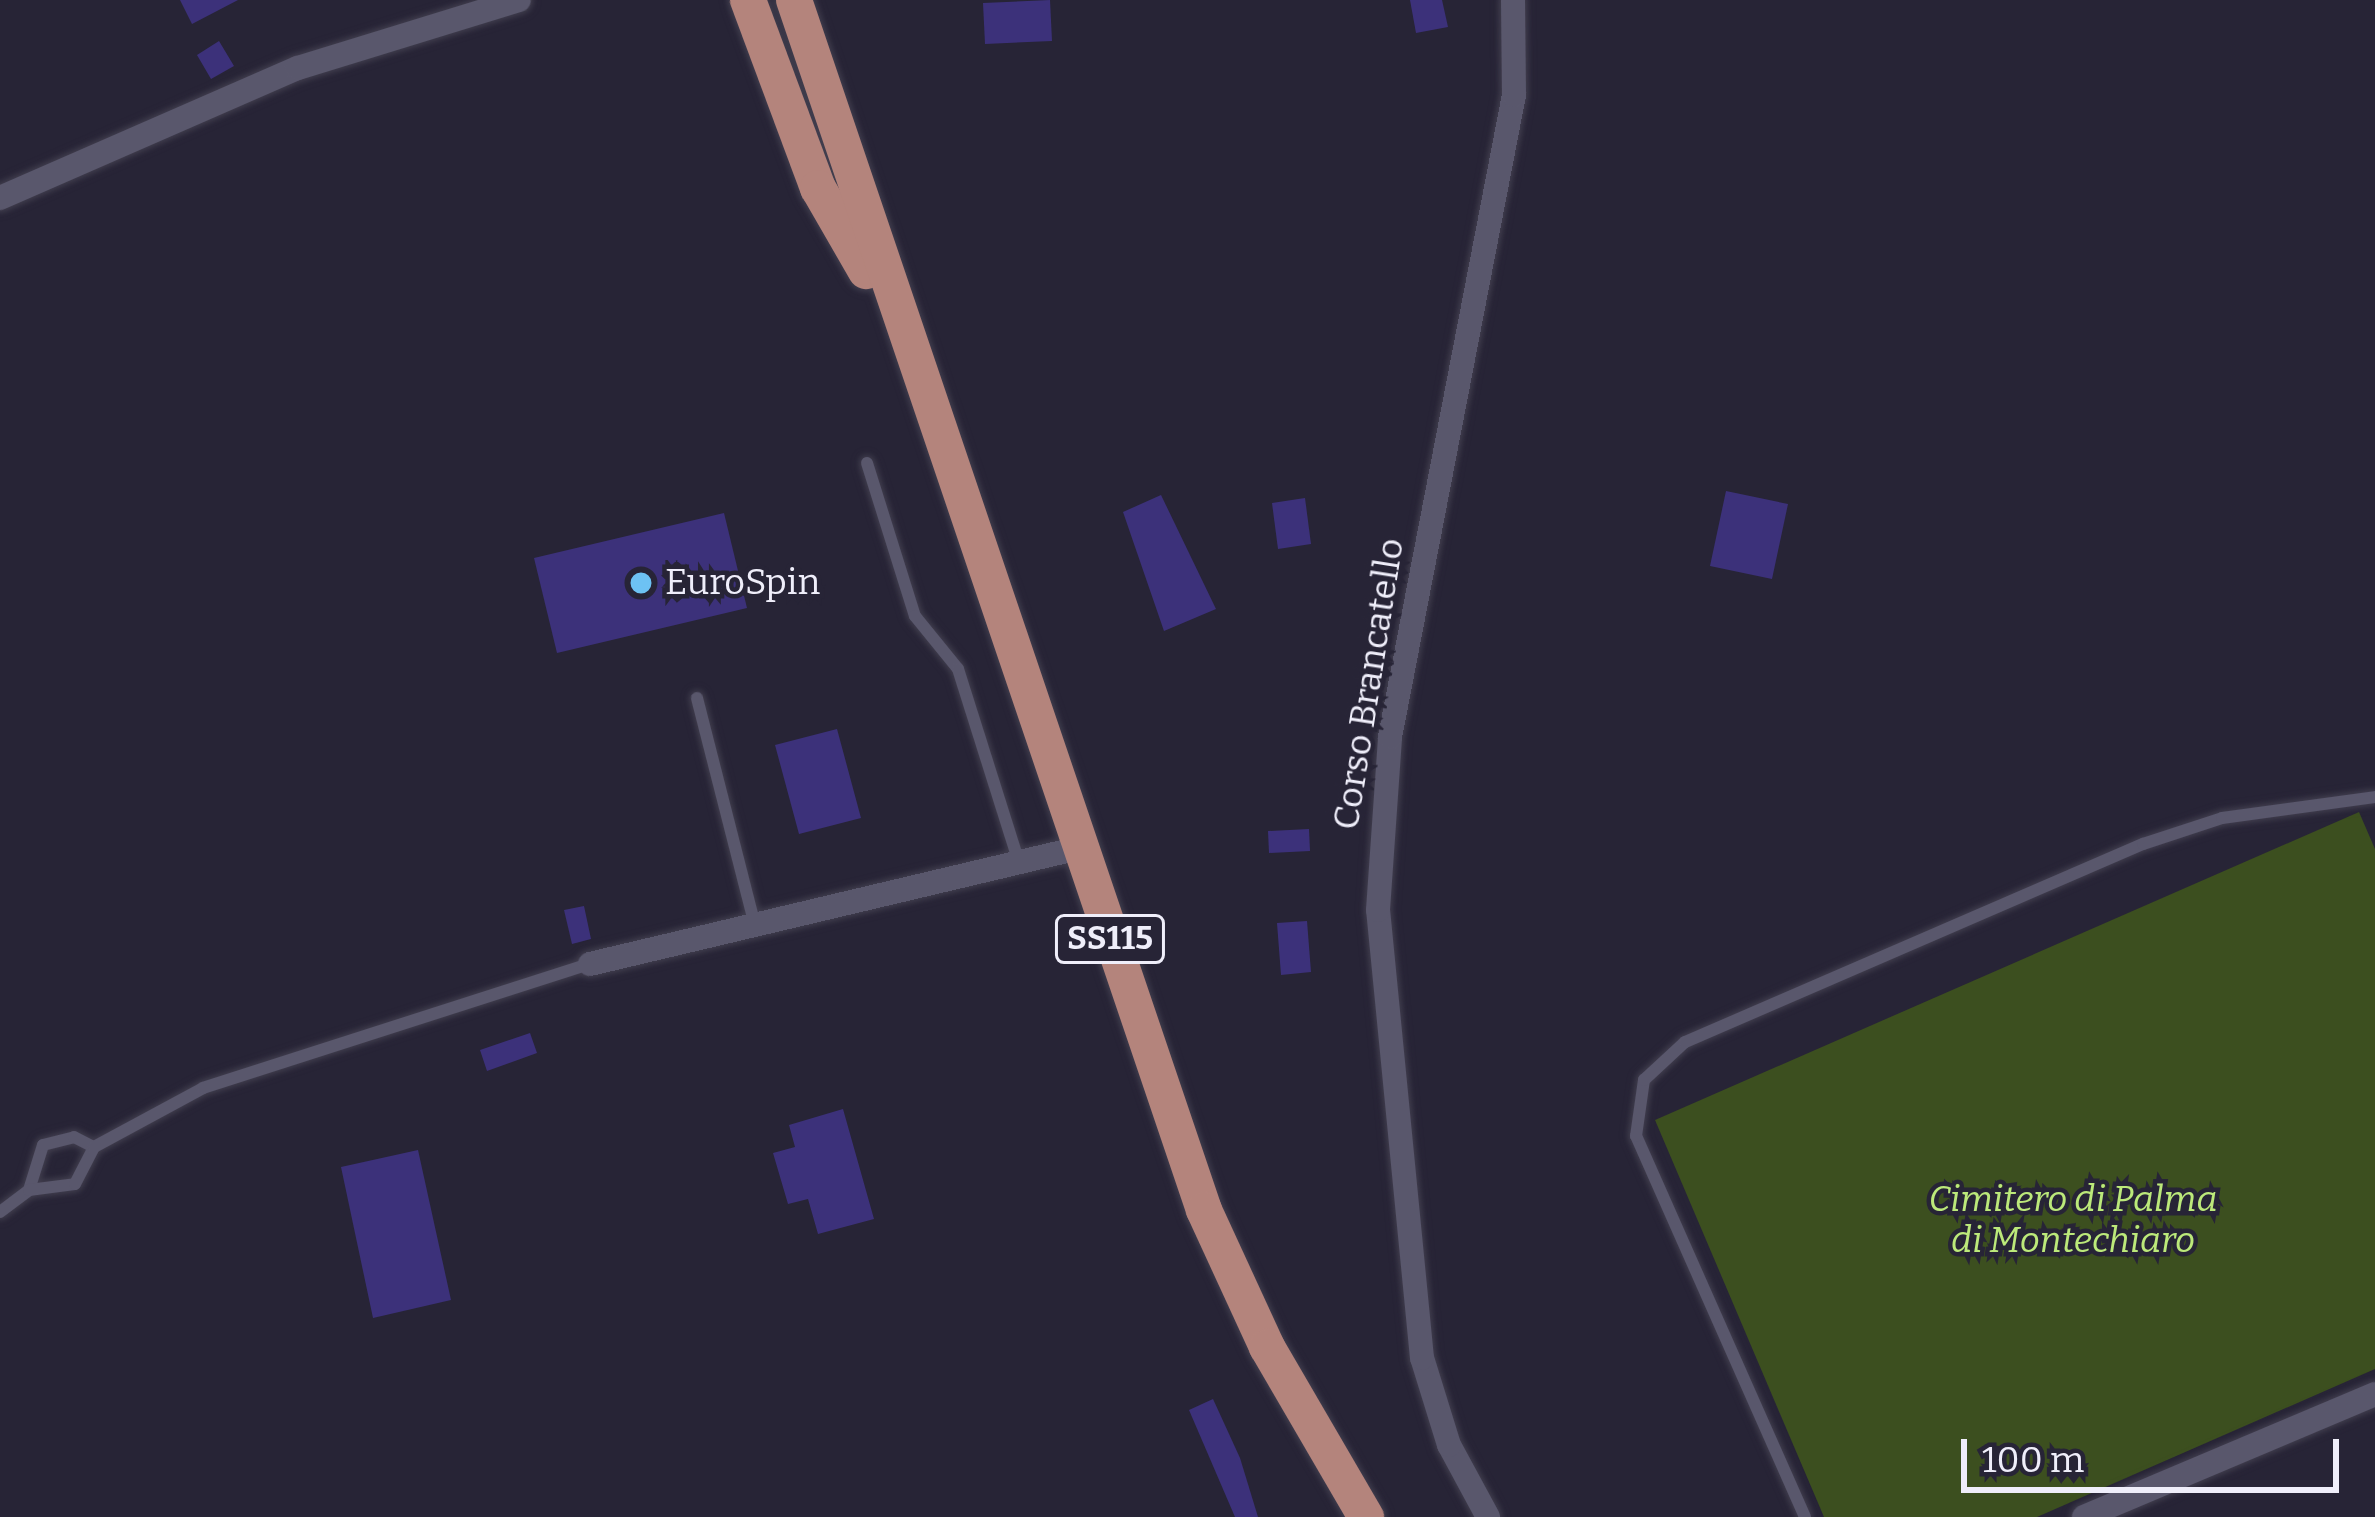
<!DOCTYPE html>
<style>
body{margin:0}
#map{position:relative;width:2375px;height:1517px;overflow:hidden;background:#272436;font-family:Bitter,serif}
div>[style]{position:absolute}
.green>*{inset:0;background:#3c4f1f}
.building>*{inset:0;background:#3c317a}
.roads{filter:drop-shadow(0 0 3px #413e4e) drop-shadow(0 0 3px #413e4e)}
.lane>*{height:12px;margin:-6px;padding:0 6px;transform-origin:6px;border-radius:6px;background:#59576c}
.street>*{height:24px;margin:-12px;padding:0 12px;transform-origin:12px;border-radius:12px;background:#59576c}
.primary>*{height:36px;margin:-18px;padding:0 18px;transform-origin:18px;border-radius:18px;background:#b4847c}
.dots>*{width:33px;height:33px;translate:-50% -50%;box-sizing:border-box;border:6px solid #272436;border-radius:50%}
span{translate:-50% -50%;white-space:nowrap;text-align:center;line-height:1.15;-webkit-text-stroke:9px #272436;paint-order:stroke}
.shield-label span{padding:3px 9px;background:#272436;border:3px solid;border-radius:9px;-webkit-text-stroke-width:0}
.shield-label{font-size:33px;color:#efeefa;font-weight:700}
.poi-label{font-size:36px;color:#efeefa}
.left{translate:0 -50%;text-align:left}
.street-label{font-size:36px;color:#efeefa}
.park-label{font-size:36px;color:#bce97a;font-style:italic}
.scale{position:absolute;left:1961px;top:1439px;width:378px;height:54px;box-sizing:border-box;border:6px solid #efeefa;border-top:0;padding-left:15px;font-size:36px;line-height:42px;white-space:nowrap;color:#efeefa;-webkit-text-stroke:9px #272436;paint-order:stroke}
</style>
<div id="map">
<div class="green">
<i style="clip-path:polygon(2359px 812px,2375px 849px,2375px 1369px,2037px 1517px,1824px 1517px,1655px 1120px)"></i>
</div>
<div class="building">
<i style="clip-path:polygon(180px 0,238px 0,192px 24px)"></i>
<i style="clip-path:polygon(1050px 0,1052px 41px,985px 44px,983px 3px)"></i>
<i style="clip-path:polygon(1410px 0,1442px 0,1448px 27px,1416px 33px)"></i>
<i style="clip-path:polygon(219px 41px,234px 66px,211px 79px,197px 55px)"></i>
<i style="clip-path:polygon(1726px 491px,1788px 504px,1772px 579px,1710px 566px)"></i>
<i style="clip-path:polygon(1161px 495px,1216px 609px,1164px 631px,1123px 512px)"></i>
<i style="clip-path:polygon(1305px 498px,1311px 544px,1278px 549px,1272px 503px)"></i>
<i style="clip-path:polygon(724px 513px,747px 608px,557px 653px,534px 558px)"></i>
<i style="clip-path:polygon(837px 729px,861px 818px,799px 834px,775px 745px)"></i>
<i style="clip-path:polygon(1309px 829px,1310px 851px,1269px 853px,1268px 831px)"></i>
<i style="clip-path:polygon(584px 906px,591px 939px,572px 944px,564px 910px)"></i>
<i style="clip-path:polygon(1307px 921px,1311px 972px,1281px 975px,1277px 923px)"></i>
<i style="clip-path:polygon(530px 1033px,537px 1053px,487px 1071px,480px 1050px)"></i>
<i style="clip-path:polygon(843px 1109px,874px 1219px,818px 1234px,808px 1199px,788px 1204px,773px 1153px,795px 1147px,789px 1125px)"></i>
<i style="clip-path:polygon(418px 1150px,451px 1300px,373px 1318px,341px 1167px)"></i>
<i style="clip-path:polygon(1213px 1399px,1240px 1458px,1258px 1517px,1235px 1517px,1189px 1410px)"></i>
</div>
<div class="roads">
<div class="lane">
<i style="left:867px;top:463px;width:160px;rotate:72.6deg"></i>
<i style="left:915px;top:616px;width:68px;rotate:50.9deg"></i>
<i style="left:958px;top:669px;width:202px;rotate:72.5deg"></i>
<i style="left:697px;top:698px;width:234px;rotate:75.7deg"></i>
<i style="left:29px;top:1190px;width:47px;rotate:-72.7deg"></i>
<i style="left:43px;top:1145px;width:32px;rotate:-14deg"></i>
<i style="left:74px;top:1137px;width:22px;rotate:27deg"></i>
<i style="left:0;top:1212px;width:36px;rotate:-37deg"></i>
<i style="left:29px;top:1190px;width:46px;rotate:-7.4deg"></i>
<i style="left:75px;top:1184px;width:42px;rotate:-62.8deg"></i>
<i style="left:94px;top:1147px;width:124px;rotate:-28.4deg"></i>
<i style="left:203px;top:1088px;width:406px;rotate:-17.8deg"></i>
<i style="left:1805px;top:1517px;width:417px;rotate:-113.9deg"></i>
<i style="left:1636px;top:1136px;width:57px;rotate:-81.9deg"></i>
<i style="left:1644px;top:1080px;width:56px;rotate:-42.8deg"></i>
<i style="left:1685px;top:1042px;width:499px;rotate:-23.4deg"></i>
<i style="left:2143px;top:844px;width:83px;rotate:-18.2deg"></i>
<i style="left:2222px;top:818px;width:154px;rotate:-7.8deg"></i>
</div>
<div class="street">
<i style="left:0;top:198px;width:325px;rotate:-23.6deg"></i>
<i style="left:298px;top:68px;width:231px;rotate:-17.1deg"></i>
<i style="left:590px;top:964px;width:503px;rotate:-13.34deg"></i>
<i style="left:1488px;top:1517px;width:82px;rotate:-118.4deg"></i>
<i style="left:1449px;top:1445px;width:91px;rotate:-107.2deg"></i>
<i style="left:1422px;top:1358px;width:450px;rotate:-95.6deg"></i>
<i style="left:1378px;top:910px;width:173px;rotate:-86deg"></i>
<i style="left:1390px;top:737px;width:654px;rotate:-79.07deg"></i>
<i style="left:1514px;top:95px;width:95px;rotate:-90.6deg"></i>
<i style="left:2084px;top:1517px;width:316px;rotate:-22.9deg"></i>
</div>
<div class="primary">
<i style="left:748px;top:0;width:201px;rotate:69.6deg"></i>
<i style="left:818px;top:188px;width:96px;rotate:60deg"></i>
<i style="left:794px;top:0;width:1278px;rotate:71.28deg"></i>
<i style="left:1204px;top:1210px;width:151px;rotate:65.3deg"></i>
<i style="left:1267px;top:1347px;width:197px;rotate:59.8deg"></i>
</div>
</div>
<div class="dots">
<i style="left:641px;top:583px;background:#6dc2f3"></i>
</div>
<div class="shield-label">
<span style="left:1110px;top:939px">SS115</span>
</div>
<div class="poi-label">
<span class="left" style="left:665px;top:583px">EuroSpin</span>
</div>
<div class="street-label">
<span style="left:1369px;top:684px;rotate:-81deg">Corso Brancatello</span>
</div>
<div class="park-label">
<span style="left:2073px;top:1220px">Cimitero di Palma<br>di Montechiaro</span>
</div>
<div class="scale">100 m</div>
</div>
